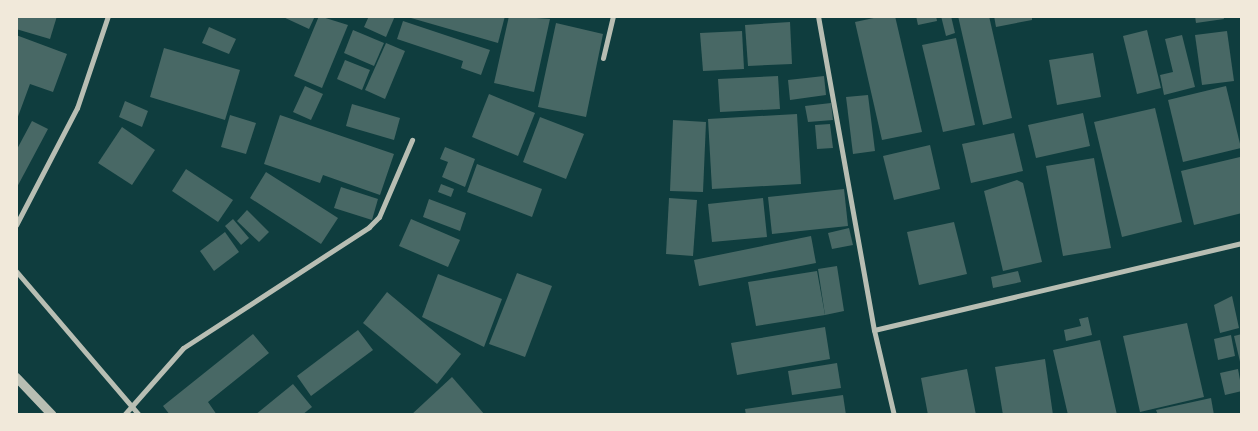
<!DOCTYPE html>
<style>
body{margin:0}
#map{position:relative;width:1258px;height:431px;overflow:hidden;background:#0f3d3e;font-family:"Nunito Sans",sans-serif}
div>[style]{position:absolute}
.building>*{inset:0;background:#486865}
.minor>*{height:5px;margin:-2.5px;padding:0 2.5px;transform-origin:2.5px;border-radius:2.5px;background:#b8beb3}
.tertiary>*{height:9px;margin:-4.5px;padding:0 4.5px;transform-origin:4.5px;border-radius:4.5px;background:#b8beb3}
span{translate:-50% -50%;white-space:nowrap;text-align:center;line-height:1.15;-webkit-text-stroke:4px #f1e9da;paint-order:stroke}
.frame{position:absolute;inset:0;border:18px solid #f1e9da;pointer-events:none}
</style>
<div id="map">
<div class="building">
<i style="clip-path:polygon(16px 16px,57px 16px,50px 39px,16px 29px)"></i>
<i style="clip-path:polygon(281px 16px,315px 16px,309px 29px)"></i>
<i style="clip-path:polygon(319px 16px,348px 25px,322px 88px,294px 76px)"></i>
<i style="clip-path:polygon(369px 16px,395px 16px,386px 37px,364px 27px)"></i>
<i style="clip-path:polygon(404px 16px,505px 16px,498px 43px)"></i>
<i style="clip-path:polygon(509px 16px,550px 19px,534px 92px,494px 83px)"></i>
<i style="clip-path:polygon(883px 16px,895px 16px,922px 132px,882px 140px,855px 22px)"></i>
<i style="clip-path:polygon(916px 16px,936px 16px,937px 21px,918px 25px)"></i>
<i style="clip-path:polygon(941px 16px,951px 16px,955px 33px,946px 36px)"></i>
<i style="clip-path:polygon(958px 16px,989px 16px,1012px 118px,983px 125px)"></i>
<i style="clip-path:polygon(994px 16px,1032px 16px,1032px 20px,996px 27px)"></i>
<i style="clip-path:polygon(1195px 16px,1223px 16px,1224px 19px,1196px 23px)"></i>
<i style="clip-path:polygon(403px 21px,490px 50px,481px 75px,461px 68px,463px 61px,397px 39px)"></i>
<i style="clip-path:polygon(790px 22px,792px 64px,748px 66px,745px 25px)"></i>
<i style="clip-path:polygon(556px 23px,603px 34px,586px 117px,538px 107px)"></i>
<i style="clip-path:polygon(209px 27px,236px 39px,229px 54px,202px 43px)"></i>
<i style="clip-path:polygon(353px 30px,384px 43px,374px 66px,344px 53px)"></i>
<i style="clip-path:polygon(1147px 30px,1161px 88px,1137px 94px,1123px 36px)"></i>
<i style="clip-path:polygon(742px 31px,744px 69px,703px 71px,700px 33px)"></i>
<i style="clip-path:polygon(1227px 31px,1234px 81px,1202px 85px,1195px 35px)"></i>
<i style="clip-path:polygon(16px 35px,67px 54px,53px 92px,30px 84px,16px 122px)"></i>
<i style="clip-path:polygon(1182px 35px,1195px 87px,1164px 95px,1160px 75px,1173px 72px,1165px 39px)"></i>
<i style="clip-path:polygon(956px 38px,975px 125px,943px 132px,922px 45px)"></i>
<i style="clip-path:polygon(386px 43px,405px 51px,385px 99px,365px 90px)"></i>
<i style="clip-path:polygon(164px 48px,240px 70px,225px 120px,150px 97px)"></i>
<i style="clip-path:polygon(1093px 53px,1101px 97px,1057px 105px,1049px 60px)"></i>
<i style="clip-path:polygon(345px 60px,370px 70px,362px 90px,337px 79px)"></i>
<i style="clip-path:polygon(778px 76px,780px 109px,720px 112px,718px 79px)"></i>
<i style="clip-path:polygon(824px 76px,826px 95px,790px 100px,788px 80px)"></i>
<i style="clip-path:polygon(305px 86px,323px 94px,311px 120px,293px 112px)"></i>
<i style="clip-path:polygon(1226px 86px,1241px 148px,1183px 162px,1168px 100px)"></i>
<i style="clip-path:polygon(489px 94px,535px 113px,518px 156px,472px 137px)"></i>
<i style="clip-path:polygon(868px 95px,875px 151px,853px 154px,846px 97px)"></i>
<i style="clip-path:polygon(125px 101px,148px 111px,142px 127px,119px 117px)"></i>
<i style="clip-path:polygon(831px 103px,833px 120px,808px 122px,805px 106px)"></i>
<i style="clip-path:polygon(352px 104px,400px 118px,394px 140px,346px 126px)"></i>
<i style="clip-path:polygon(1155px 108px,1182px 222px,1122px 237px,1094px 122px)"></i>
<i style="clip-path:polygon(1083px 113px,1090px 146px,1036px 158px,1028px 125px)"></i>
<i style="clip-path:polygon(797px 114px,801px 184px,712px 189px,708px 119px)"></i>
<i style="clip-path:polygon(230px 115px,256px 123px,246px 154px,221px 147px)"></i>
<i style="clip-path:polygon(280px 115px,394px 154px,380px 195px,323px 175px,320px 183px,264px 164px)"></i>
<i style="clip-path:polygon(540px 117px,584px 134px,566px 179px,523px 162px)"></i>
<i style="clip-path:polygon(673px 120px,706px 122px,703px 192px,670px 191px)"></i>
<i style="clip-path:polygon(32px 121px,48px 129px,16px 189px,16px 151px)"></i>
<i style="clip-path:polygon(830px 124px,833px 148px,817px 149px,815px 125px)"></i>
<i style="clip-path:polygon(122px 127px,155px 150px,132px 185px,98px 163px)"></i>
<i style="clip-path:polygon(1014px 133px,1023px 171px,971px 183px,962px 144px)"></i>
<i style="clip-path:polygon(930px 145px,940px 189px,894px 200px,883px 156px)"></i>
<i style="clip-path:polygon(445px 147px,475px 159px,465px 187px,442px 177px,448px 162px,440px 159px)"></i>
<i style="clip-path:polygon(1240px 157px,1242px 213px,1194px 225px,1181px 171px)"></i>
<i style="clip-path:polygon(1094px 158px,1111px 248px,1063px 256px,1046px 166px)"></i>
<i style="clip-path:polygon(477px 164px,542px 189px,532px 217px,467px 192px)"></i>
<i style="clip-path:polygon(186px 169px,233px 200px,218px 222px,172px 191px)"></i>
<i style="clip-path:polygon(266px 172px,338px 218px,321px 244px,250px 198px)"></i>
<i style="clip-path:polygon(1017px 180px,1023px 183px,1042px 262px,1003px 271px,984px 191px)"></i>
<i style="clip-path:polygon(441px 184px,454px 189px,451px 197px,438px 192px)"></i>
<i style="clip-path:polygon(341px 187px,378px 199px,372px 220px,334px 208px)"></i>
<i style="clip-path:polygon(844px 189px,848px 226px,772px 234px,768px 197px)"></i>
<i style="clip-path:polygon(669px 198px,697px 200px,693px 256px,666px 254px)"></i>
<i style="clip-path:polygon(763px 198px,767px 237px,712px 242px,708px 204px)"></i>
<i style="clip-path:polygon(429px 199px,466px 213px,460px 231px,423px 217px)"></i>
<i style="clip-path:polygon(247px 210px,269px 232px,259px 242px,237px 221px)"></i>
<i style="clip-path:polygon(233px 219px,249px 238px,241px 245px,225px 226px)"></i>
<i style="clip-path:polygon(411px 219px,460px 240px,448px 267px,399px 246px)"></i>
<i style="clip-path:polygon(954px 222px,967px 274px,919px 285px,907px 232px)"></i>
<i style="clip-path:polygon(849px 228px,853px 245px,832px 249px,828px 233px)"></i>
<i style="clip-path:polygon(225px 232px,239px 252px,214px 271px,200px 251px)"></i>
<i style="clip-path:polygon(811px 236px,816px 263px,699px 286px,694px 260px)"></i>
<i style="clip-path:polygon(837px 266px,844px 311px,825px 315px,818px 269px)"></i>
<i style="clip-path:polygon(817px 271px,825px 315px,756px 326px,748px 282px)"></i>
<i style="clip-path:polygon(1018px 271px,1021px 282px,993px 288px,991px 277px)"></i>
<i style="clip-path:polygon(517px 273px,552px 286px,525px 357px,489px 344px)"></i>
<i style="clip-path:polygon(438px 274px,502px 299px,484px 347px,422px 317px)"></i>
<i style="clip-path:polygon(387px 292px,461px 354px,437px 384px,363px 323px)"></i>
<i style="clip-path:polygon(1232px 296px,1239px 328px,1220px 333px,1214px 305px)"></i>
<i style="clip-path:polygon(1088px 317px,1092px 335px,1066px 341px,1064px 330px,1081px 326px,1079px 319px)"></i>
<i style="clip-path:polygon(1187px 323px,1204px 397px,1140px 412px,1123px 336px)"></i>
<i style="clip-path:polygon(825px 327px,830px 359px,737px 375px,731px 343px)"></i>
<i style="clip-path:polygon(358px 330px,373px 350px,311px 396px,297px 376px)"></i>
<i style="clip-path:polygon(253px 334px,269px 353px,208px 402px,217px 415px,170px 415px,163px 406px)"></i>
<i style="clip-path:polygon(1242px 334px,1242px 366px,1241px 366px,1234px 336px)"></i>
<i style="clip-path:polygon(1231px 335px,1235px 356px,1218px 360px,1214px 339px)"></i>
<i style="clip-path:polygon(1100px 340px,1117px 415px,1068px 415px,1053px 350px)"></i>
<i style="clip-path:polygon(1045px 359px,1053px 415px,1003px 415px,995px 367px)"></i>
<i style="clip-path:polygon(837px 363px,841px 388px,792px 395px,788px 371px)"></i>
<i style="clip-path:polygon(967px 369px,976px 415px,928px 415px,921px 378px)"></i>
<i style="clip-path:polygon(1238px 369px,1242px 391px,1225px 395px,1220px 373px)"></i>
<i style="clip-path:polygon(452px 377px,485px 415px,411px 415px)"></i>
<i style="clip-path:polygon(293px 384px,312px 407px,302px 415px,255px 415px)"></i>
<i style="clip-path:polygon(843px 395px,846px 415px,746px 415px,745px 409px)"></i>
<i style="clip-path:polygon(1211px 398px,1214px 415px,1158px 415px,1156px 410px)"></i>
</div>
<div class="minor">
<i style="left:818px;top:16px;width:319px;rotate:79.9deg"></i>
<i style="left:874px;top:330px;width:87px;rotate:76.8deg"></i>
<i style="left:603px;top:58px;width:43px;rotate:-76.6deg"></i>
<i style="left:16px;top:225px;width:132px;rotate:-62.5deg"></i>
<i style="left:77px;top:108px;width:97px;rotate:-71.4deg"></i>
<i style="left:16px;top:271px;width:189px;rotate:49.5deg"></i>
<i style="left:874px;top:330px;width:378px;rotate:-13.3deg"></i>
<i style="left:124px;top:415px;width:89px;rotate:-48.6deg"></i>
<i style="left:183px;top:348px;width:222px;rotate:-33deg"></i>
<i style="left:369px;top:227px;width:14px;rotate:-45deg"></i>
<i style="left:379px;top:217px;width:84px;rotate:-66.8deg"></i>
</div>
<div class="tertiary">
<i style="left:16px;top:377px;width:52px;rotate:46.5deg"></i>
</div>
<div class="frame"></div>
</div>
